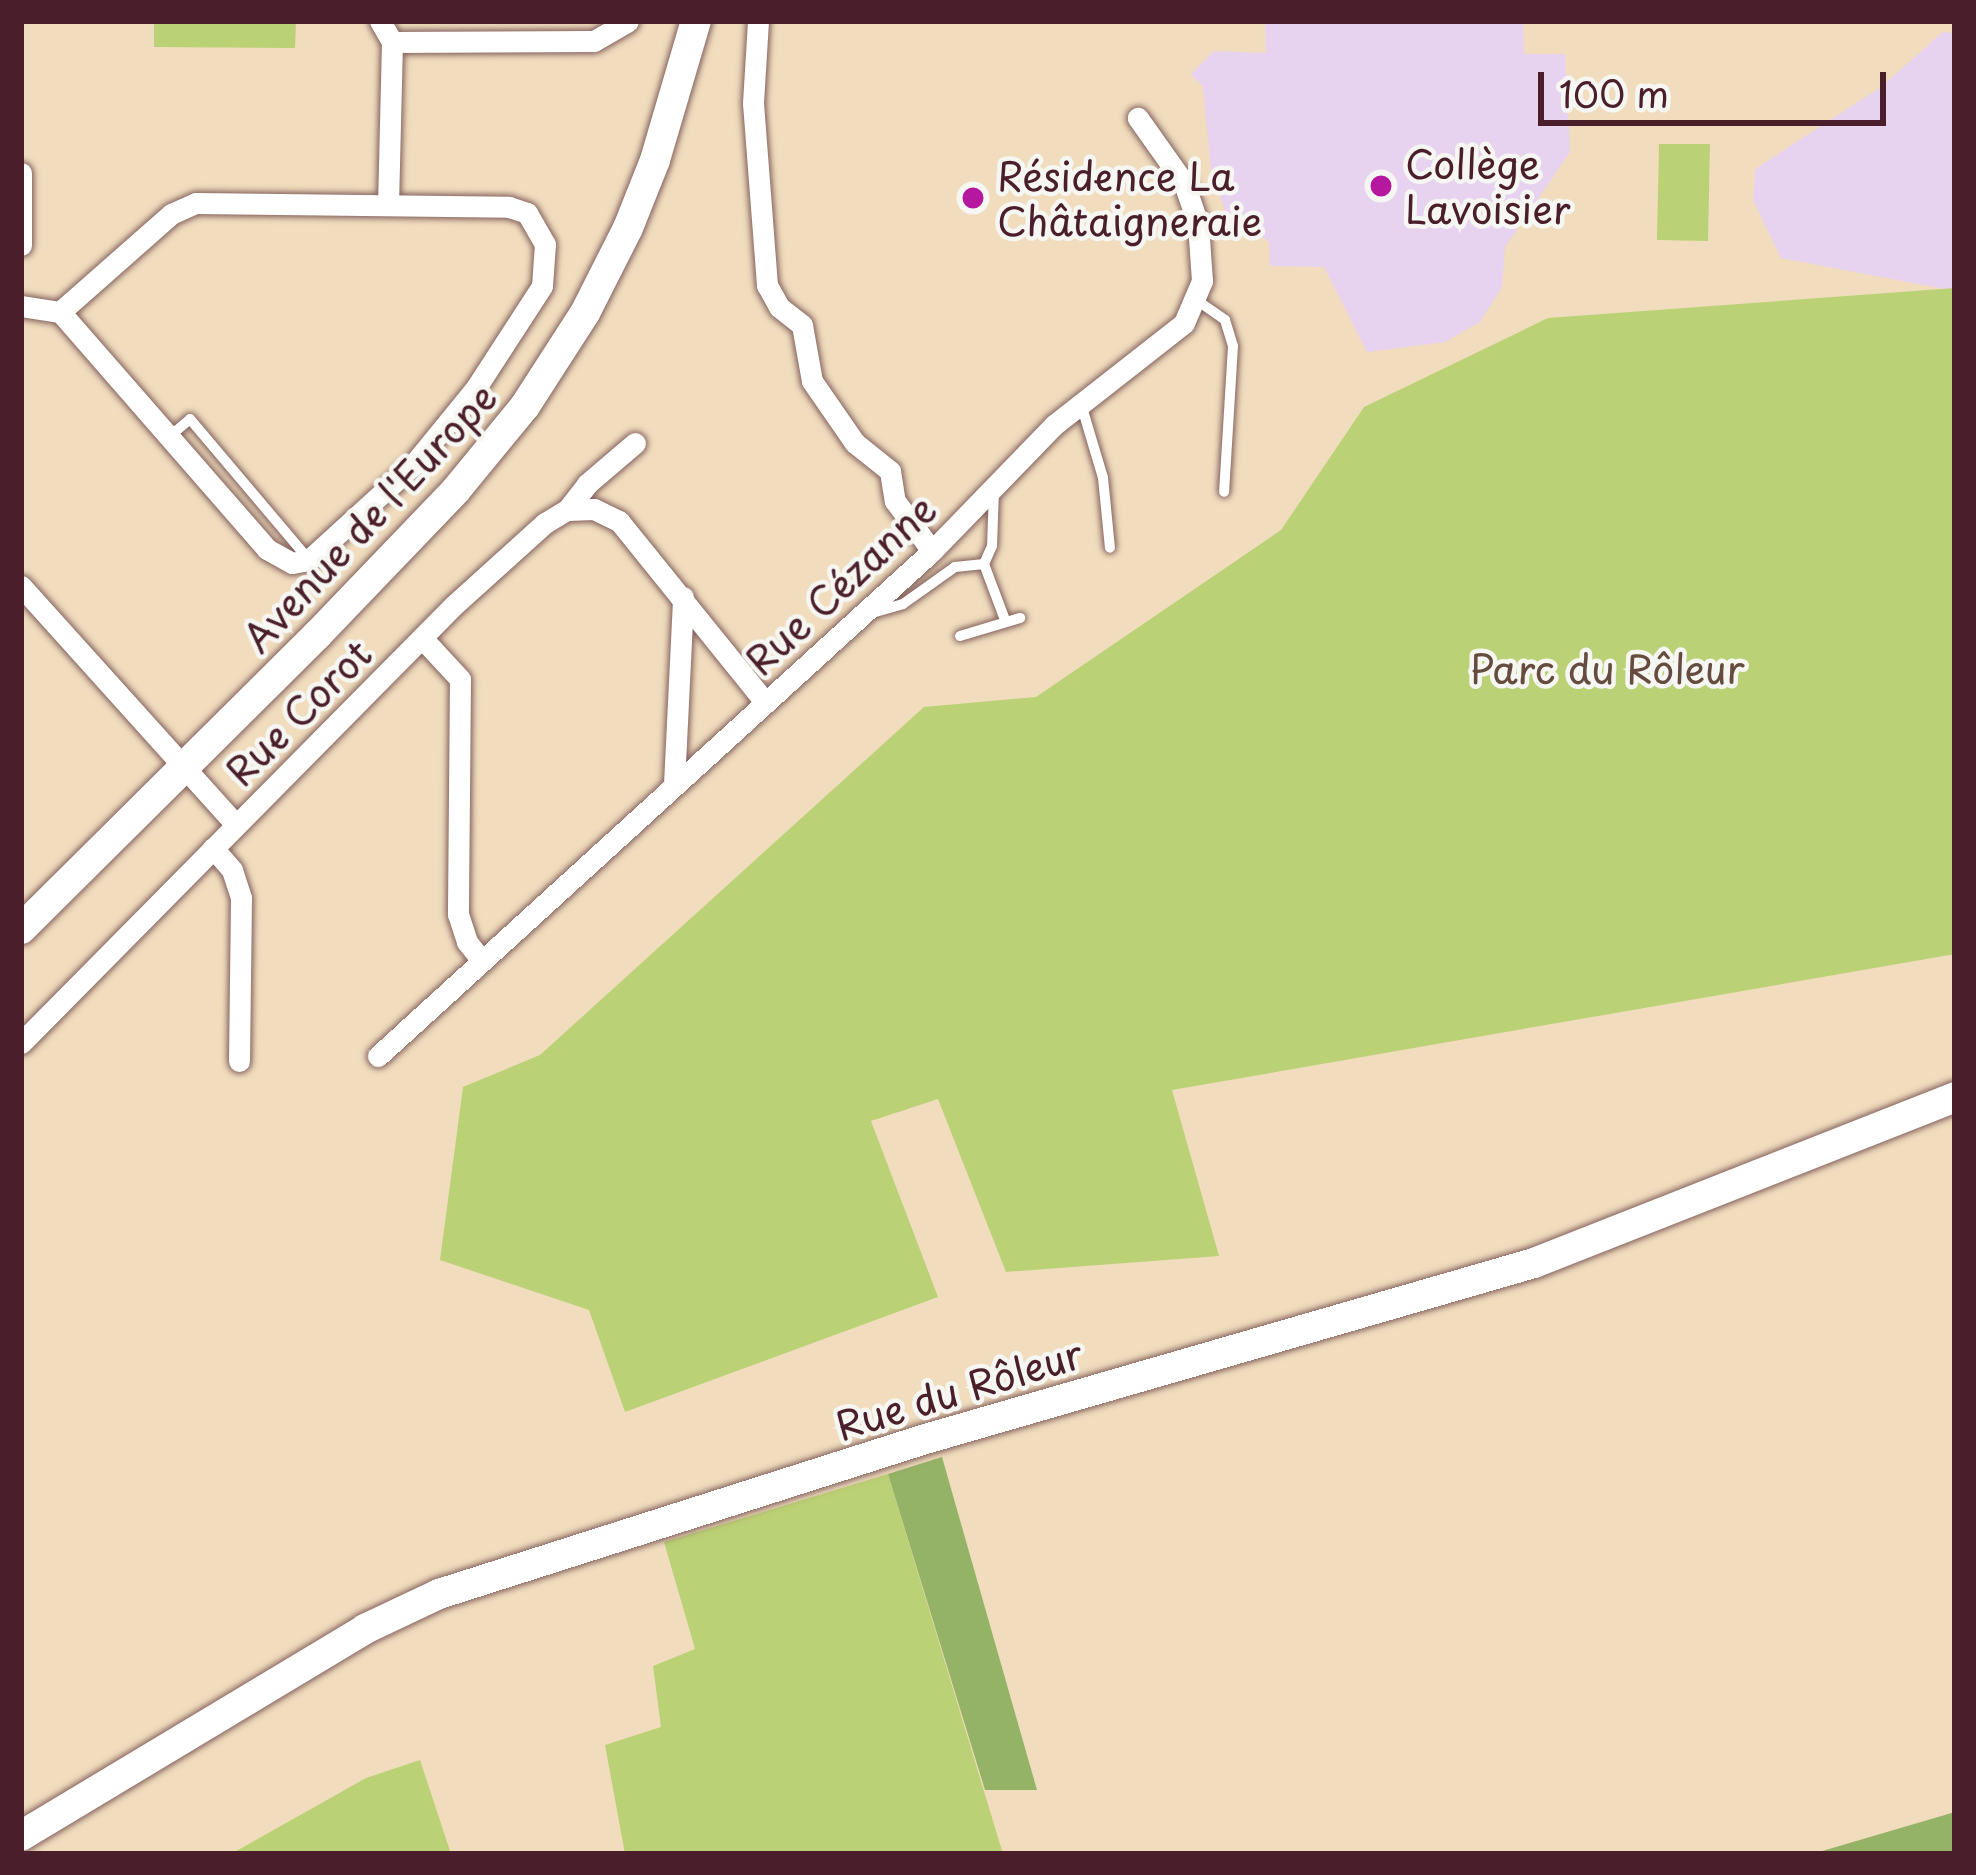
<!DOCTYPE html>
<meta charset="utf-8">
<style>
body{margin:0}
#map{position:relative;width:1976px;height:1875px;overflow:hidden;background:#f1ddbe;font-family:"Playpen Sans",sans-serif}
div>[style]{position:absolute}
.built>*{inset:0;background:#e7d2ef}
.green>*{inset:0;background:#bbd175}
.forest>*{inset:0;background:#94b366}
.roads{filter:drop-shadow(0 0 3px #84625e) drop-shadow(0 0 3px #84625e)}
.lane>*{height:10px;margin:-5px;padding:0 5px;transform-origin:5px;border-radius:5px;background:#fff}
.street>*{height:21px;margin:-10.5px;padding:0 10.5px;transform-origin:10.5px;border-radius:10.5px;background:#fff}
.secondary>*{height:30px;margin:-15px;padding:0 15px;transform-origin:15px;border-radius:15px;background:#fff}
.dots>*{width:33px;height:33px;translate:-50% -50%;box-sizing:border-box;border:6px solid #f6f6f2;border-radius:50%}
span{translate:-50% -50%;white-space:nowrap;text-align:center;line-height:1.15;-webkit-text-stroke:9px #f6f6f2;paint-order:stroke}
.poi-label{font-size:39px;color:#4a1f2b}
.left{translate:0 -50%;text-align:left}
.street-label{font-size:39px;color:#4a1f2b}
.park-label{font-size:39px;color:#664c3e}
.frame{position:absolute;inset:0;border:24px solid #4a1f2b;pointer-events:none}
.scale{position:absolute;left:1538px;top:72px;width:348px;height:54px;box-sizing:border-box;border:6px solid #4a1f2b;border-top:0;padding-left:15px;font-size:36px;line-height:42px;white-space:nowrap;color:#4a1f2b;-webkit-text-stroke:9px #f6f6f2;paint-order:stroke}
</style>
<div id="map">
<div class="built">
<i style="clip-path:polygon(1265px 21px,1523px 21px,1524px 54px,1565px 54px,1570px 152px,1505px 247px,1502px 287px,1480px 322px,1445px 342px,1367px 352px,1324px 267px,1270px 266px,1269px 242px,1225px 210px,1211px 170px,1203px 87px,1191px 74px,1214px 51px,1266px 53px)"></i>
<i style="clip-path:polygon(1943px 32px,1955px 33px,1955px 291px,1781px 258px,1753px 200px,1755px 169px,1881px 87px)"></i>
</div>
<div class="green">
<i style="clip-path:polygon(154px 21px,296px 21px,295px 48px,154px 47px)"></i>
<i style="clip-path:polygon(1659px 144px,1710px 144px,1708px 241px,1657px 240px)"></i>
<i style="clip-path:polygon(1955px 288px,1955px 954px,1172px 1090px,1219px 1256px,1006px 1272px,938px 1099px,871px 1121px,938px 1297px,625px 1412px,589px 1310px,440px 1260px,463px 1087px,540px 1055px,924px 707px,1036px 697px,1281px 530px,1364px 407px,1548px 318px)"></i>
<i style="clip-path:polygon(888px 1474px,1003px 1854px,625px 1854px,605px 1745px,661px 1727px,653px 1666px,695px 1649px,664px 1542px)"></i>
<i style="clip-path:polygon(420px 1760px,451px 1854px,231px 1854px,366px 1778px)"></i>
</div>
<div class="forest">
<i style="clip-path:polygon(942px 1457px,1037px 1790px,985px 1790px,888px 1474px)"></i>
<i style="clip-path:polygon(1955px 1812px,1955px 1854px,1812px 1854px)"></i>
</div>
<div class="roads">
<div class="lane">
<i style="left:1198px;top:301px;width:33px;rotate:35deg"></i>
<i style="left:1225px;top:320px;width:27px;rotate:73deg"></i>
<i style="left:1233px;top:346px;width:146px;rotate:93.5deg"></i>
<i style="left:1081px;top:404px;width:77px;rotate:73.4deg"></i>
<i style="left:1103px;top:478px;width:70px;rotate:84.3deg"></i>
<i style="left:170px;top:436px;width:26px;rotate:-40deg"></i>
<i style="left:190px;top:419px;width:185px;rotate:49.8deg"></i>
<i style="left:994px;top:490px;width:56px;rotate:92deg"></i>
<i style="left:992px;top:546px;width:20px;rotate:114deg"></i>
<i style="left:984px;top:564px;width:60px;rotate:69.4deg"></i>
<i style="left:872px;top:613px;width:32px;rotate:-16deg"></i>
<i style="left:903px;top:604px;width:64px;rotate:-35.4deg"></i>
<i style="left:955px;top:567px;width:29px;rotate:-6deg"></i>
<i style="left:960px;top:636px;width:63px;rotate:-16.7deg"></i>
</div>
<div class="street">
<i style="left:380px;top:21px;width:24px;rotate:60deg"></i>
<i style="left:392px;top:42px;width:162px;rotate:91.4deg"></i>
<i style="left:758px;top:21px;width:82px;rotate:93.5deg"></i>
<i style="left:753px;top:103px;width:183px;rotate:85.6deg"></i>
<i style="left:767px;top:285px;width:25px;rotate:61deg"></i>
<i style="left:779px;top:307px;width:29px;rotate:38deg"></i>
<i style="left:802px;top:325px;width:57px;rotate:79.9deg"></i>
<i style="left:812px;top:381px;width:75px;rotate:55.3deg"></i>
<i style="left:855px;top:443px;width:45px;rotate:38.7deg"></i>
<i style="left:890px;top:471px;width:30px;rotate:81deg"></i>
<i style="left:895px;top:501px;width:62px;rotate:53.5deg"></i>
<i style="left:392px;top:42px;width:202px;rotate:-0.3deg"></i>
<i style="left:594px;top:41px;width:39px;rotate:-30deg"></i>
<i style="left:21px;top:173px;width:72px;rotate:90deg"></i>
<i style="left:196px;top:203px;width:313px;rotate:0.7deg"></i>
<i style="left:509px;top:207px;width:19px;rotate:18deg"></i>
<i style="left:527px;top:213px;width:36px;rotate:60deg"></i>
<i style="left:545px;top:244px;width:42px;rotate:94.1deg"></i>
<i style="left:542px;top:286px;width:123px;rotate:123deg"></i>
<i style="left:475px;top:389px;width:98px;rotate:129.2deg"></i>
<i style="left:413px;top:465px;width:141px;rotate:137.6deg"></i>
<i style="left:309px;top:560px;width:17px;rotate:170deg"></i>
<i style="left:292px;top:563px;width:29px;rotate:-151deg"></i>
<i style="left:267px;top:549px;width:315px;rotate:-131.1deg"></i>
<i style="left:60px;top:312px;width:148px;rotate:-41.4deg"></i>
<i style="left:171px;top:214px;width:27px;rotate:-24deg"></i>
<i style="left:21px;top:306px;width:39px;rotate:9deg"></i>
<i style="left:567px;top:510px;width:27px;rotate:-2deg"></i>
<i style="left:594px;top:509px;width:28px;rotate:26deg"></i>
<i style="left:619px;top:521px;width:233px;rotate:51.1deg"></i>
<i style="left:21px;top:586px;width:321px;rotate:48deg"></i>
<i style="left:422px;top:638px;width:56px;rotate:47.2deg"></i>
<i style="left:460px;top:679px;width:235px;rotate:90.5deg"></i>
<i style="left:458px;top:914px;width:29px;rotate:72deg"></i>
<i style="left:467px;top:942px;width:22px;rotate:51deg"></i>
<i style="left:674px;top:784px;width:187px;rotate:-87.2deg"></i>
<i style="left:213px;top:848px;width:29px;rotate:49deg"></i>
<i style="left:232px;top:870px;width:29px;rotate:72deg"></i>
<i style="left:241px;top:898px;width:163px;rotate:90.7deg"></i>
<i style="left:21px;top:1043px;width:614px;rotate:-45.33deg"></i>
<i style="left:453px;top:606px;width:124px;rotate:-42.1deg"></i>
<i style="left:545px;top:523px;width:26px;rotate:-31deg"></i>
<i style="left:567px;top:510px;width:33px;rotate:-52deg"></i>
<i style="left:587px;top:484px;width:63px;rotate:-40.5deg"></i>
<i style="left:378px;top:1056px;width:750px;rotate:-42.35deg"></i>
<i style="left:932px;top:551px;width:175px;rotate:-45.9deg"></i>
<i style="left:1054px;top:425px;width:165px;rotate:-38.1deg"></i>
<i style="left:1184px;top:323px;width:46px;rotate:-66.8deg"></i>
<i style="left:1202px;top:281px;width:57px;rotate:-94deg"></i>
<i style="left:1198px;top:224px;width:43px;rotate:-108.9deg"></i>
<i style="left:1184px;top:183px;width:80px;rotate:-125.3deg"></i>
</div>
<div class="secondary">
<i style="left:21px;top:929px;width:419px;rotate:-44.8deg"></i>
<i style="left:318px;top:634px;width:199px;rotate:-46.2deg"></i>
<i style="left:456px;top:490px;width:109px;rotate:-50.6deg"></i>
<i style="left:525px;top:406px;width:111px;rotate:-57.2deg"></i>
<i style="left:585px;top:313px;width:95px;rotate:-63.2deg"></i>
<i style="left:628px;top:228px;width:73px;rotate:-68.3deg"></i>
<i style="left:655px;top:160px;width:145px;rotate:-73.6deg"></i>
<i style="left:21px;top:1836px;width:401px;rotate:-31deg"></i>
<i style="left:365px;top:1629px;width:82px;rotate:-25.3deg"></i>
<i style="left:439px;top:1594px;width:507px;rotate:-17.68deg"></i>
<i style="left:922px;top:1440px;width:637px;rotate:-16.13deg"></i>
<i style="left:1534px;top:1263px;width:453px;rotate:-21.5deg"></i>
</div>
</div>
<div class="dots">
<i style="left:1381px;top:186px;background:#b5179e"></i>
<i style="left:973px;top:198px;background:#b5179e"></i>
</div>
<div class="poi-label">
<span class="left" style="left:1405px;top:186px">Collège<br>Lavoisier</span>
<span class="left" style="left:997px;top:198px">Résidence La<br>Châtaigneraie</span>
</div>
<div class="street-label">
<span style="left:369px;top:517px;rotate:-47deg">Avenue de l'Europe</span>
<span style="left:840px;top:584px;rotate:-43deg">Rue Cézanne</span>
<span style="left:298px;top:712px;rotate:-45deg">Rue Corot</span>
<span style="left:959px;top:1389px;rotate:-17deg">Rue du Rôleur</span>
</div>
<div class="park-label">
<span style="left:1607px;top:668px">Parc du Rôleur</span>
</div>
<div class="frame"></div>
<div class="scale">100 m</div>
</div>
